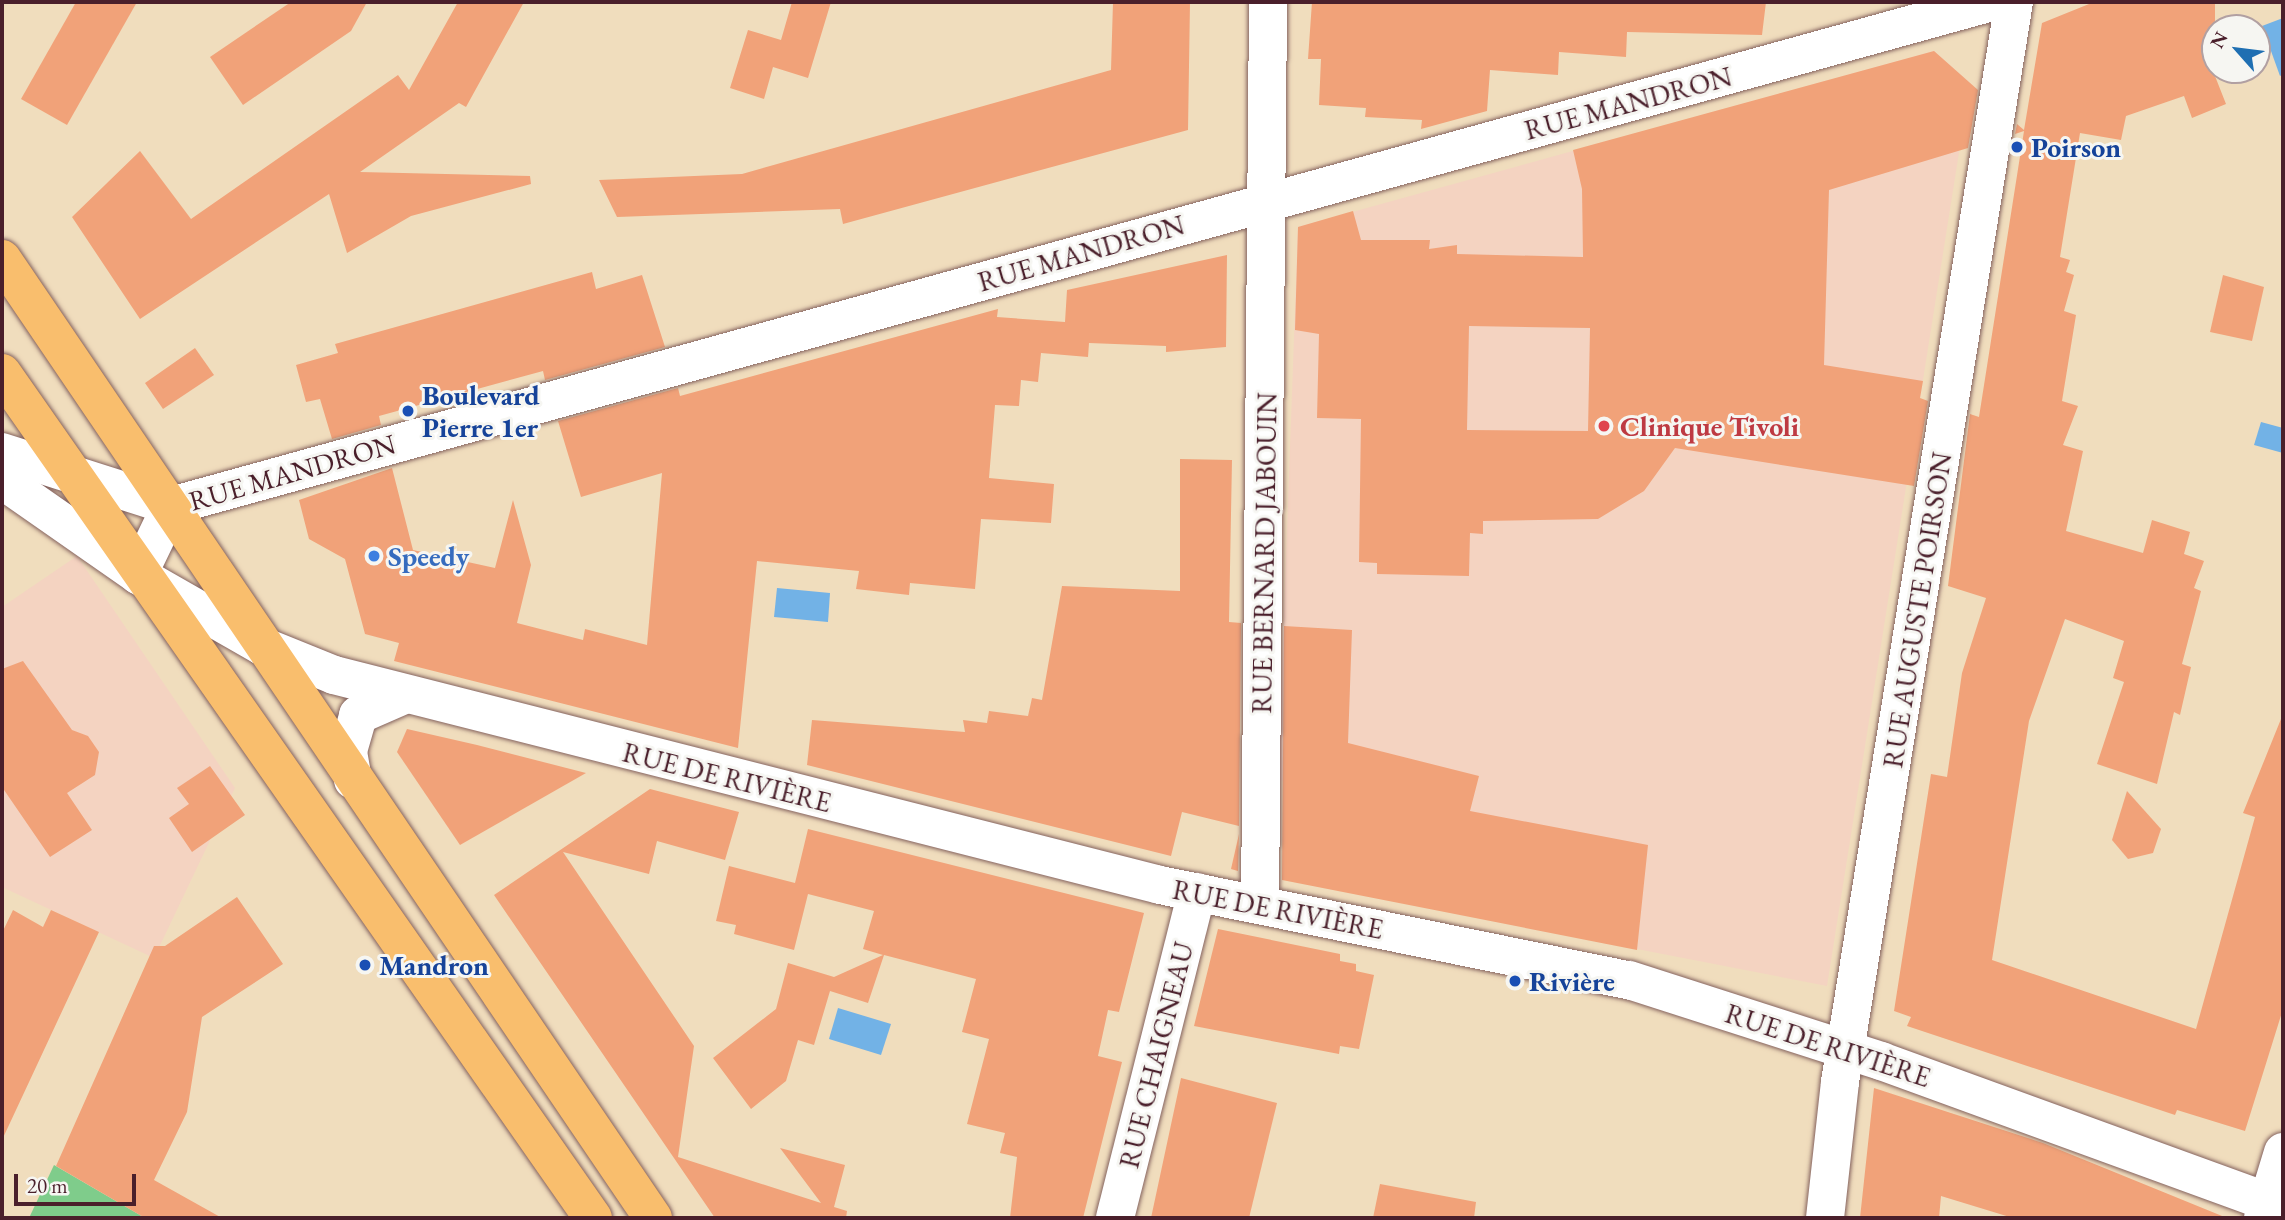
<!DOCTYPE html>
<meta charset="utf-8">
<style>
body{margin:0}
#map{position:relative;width:2285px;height:1220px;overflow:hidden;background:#f0ddbd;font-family:"EB Garamond",serif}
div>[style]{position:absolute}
.built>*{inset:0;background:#f4d3c1}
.green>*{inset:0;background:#7fcc8b}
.water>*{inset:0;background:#72b2e6}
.building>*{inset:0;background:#f1a279}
.roads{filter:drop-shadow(0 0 2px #84625e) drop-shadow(0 0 2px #84625e)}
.minor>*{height:38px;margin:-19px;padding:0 19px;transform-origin:19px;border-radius:19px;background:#fff}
.major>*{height:38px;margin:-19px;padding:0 19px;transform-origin:19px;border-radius:19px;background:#f9be6d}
.dots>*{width:19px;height:19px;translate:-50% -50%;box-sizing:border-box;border:4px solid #f6f6f2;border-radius:50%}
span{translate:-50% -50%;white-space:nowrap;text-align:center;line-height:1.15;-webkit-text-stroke:6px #f6f6f2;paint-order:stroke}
.street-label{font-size:28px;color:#4a1f2b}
.transit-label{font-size:28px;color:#164399;font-weight:700}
.left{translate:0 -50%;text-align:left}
.health-label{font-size:28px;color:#be3a42;font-weight:700}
.shop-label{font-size:28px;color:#366cbe;font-weight:700}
.frame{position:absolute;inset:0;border:4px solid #4a1f2b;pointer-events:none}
.north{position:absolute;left:2201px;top:14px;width:70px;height:70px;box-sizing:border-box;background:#f6f6f2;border:2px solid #b1a0a2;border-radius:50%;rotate:298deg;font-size:19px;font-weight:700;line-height:28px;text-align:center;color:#4a1f2b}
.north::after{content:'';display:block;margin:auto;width:24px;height:32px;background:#1f6fb2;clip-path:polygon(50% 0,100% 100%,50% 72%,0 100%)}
.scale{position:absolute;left:14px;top:1174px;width:122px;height:32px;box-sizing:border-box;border:4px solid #4a1f2b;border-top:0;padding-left:9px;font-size:21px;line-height:24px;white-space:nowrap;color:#4a1f2b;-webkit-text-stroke:5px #f6f6f2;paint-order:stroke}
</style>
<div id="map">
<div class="built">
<i style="clip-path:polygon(1934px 51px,1970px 83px,1827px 986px,1637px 949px,1647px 845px,1278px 780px,1298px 227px)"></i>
<i style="clip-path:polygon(77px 556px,235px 788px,154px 958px,2px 887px,2px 607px)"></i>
</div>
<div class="green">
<i style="clip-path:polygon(54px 1165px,145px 1218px,29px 1218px)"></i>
</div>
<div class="water">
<i style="clip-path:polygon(2283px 18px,2283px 74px,2280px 76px,2262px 26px)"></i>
<i style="clip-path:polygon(2261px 422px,2283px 428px,2283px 453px,2254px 445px)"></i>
<i style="clip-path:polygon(777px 588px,830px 593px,828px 622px,774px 617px)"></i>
<i style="clip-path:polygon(838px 1008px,891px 1024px,881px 1055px,829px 1039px)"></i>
</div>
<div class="building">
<i style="clip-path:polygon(76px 2px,137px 2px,67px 125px,21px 99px)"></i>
<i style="clip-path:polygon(291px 2px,367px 2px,351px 31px,243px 105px,210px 57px)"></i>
<i style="clip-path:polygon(458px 2px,524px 2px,466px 107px,459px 103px,360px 172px,530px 176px,531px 184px,411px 216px,347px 253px,329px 194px,140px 319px,72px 217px,140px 151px,191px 219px,398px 75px,409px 90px)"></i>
<i style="clip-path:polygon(792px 2px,831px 2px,808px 78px,773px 67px,764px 99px,730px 88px,748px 30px,781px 40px)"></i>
<i style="clip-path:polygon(1113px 2px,1190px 2px,1188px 130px,843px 224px,840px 209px,617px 217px,599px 180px,742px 174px,1111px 70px)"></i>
<i style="clip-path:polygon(1312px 2px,1766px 2px,1762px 35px,1627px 32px,1626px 57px,1559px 52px,1558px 75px,1490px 70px,1487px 111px,1421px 129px,1422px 120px,1365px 117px,1366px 108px,1319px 105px,1321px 59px,1308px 59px)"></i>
<i style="clip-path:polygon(2094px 2px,2215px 2px,2215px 38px,2202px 43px,2226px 104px,2192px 118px,2184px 96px,2126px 116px,2121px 140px,2080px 133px,2060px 257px,2070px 260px,2066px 272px,2074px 275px,2064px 311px,2076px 315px,2062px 401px,2078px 406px,2063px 445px,2083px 451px,2066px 531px,2143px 553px,2152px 520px,2190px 532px,2184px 554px,2204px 561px,2194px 588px,2201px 591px,2182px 664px,2191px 667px,2180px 715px,2174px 712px,2157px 784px,2097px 764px,2124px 682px,2113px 678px,2124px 641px,2065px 619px,2029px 721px,1992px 960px,2196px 1029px,2255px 817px,2243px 813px,2283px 714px,2283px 1009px,2245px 1131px,2177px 1110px,2175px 1115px,1907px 1026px,1911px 1017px,1894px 1011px,1931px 774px,1947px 777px,1962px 673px,1986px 598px,1948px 586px,1970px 414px,1979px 417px,2024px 131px,2015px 134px,2017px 124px,2024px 130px,2042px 23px)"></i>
<i style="clip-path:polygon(evenodd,1934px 51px,1978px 90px,1968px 148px,1829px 190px,1824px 365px,1923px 381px,1920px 398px,1928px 401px,1914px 486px,1675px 448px,1644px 491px,1598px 519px,1483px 521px,1483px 534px,1470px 533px,1469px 576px,1377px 574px,1377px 563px,1359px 562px,1361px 419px,1317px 418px,1319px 334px,1295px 330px,1298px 227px,1353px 211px,1361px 240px,1430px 240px,1429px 249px,1457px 245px,1457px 254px,1583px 257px,1582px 189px,1573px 150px,1934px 51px,1469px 326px,1590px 328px,1588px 431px,1467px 430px,1469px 326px)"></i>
<i style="clip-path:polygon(1227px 255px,1226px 347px,1166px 352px,1166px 346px,1089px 343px,1088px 357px,1041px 353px,1038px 382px,1021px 380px,1019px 406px,995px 405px,989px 478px,1054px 484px,1051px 523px,981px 519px,975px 589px,910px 583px,909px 595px,856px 589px,859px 571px,757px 561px,738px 748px,394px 661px,399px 643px,365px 634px,345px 559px,309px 539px,299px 500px,392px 468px,413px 550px,495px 568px,513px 500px,531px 565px,517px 623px,583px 640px,585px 629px,647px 645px,662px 473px,581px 497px,558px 421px,678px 388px,680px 396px,998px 309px,997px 317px,1065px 322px,1067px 290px)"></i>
<i style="clip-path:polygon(592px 272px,596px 289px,642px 275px,665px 347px,545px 380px,543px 371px,379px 416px,381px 425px,332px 439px,320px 399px,306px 402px,296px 365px,338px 353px,335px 344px)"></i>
<i style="clip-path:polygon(2223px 275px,2264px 287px,2252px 341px,2210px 332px)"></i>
<i style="clip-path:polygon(195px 348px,214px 375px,163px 409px,145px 383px)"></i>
<i style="clip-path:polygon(1180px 459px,1232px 460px,1229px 622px,1241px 623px,1239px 826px,1182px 812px,1171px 856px,807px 765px,812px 720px,965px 732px,963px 720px,987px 723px,989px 711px,1028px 716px,1032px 698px,1042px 700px,1062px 586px,1180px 591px)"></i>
<i style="clip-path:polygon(1284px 626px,1352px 630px,1348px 743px,1479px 776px,1470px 811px,1648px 845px,1637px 950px,1282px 880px)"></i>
<i style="clip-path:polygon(23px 661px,72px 730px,88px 736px,99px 752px,95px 775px,67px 793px,92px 830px,50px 857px,2px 787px,2px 669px)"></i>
<i style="clip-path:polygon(407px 729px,477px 745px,586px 773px,460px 845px,397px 752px)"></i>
<i style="clip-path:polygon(210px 766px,245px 815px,192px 852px,169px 818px,189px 804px,177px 788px)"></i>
<i style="clip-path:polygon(650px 789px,739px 812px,725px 860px,657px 841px,649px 874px,563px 852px,694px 1046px,678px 1157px,821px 1203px,780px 1148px,845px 1165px,834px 1207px,847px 1211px,846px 1218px,715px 1218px,494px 895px)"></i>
<i style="clip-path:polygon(2127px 791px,2161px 829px,2153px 853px,2128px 859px,2112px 840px)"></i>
<i style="clip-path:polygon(808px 829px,1144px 913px,1119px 1012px,1108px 1010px,1098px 1056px,1122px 1062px,1083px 1218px,1010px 1218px,1017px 1157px,1000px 1153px,1005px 1133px,967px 1124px,989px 1039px,962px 1032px,976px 979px,884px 955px,868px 1003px,830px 991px,814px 1045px,798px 1040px,786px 1081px,751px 1109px,713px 1058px,776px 1009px,788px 963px,834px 977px,883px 955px,863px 949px,874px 911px,808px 894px,794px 950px,734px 934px,736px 925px,716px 921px,729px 866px,795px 883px)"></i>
<i style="clip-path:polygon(1239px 834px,1238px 871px,1231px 869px)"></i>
<i style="clip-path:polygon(237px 897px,283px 964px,202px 1017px,187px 1112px,154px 1180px,222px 1218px,145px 1218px,56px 1166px,154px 946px,165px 946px)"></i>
<i style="clip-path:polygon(13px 910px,43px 927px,51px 910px,99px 932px,2px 1140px,2px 933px)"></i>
<i style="clip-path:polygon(1218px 929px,1340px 954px,1340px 961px,1356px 964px,1356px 971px,1374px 975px,1359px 1049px,1340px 1046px,1339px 1054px,1194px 1026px)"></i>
<i style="clip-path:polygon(1181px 1078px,1277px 1103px,1249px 1218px,1151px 1218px)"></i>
<i style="clip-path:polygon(1874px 1088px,2043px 1143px,2227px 1218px,2013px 1218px,1941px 1196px,1939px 1218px,1860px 1218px)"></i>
<i style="clip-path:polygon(1380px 1184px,1476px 1202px,1474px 1218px,1373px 1218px)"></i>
</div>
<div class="roads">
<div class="minor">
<i style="left:2px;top:452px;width:177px;rotate:17.7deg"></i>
<i style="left:2px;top:480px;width:166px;rotate:34.9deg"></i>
<i style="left:138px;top:575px;width:143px;rotate:29.8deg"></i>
<i style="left:262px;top:646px;width:78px;rotate:21.9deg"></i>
<i style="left:334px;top:675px;width:852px;rotate:14.26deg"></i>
<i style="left:1160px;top:885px;width:479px;rotate:11.5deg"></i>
<i style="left:1629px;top:980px;width:265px;rotate:17.8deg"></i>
<i style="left:1881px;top:1061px;width:428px;rotate:20deg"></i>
<i style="left:171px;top:506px;width:1889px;rotate:-15.47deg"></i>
<i style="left:138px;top:575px;width:76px;rotate:-64.4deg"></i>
<i style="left:353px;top:780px;width:29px;rotate:-100deg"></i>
<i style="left:348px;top:751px;width:37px;rotate:-74deg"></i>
<i style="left:358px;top:715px;width:48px;rotate:-23.4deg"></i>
<i style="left:1260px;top:905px;width:903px;rotate:-89.49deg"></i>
<i style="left:1115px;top:1218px;width:336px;rotate:-75.9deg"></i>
<i style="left:1825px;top:1218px;width:137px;rotate:-83.7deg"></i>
<i style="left:1840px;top:1082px;width:1094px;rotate:-80.85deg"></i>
<i style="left:2263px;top:1218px;width:69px;rotate:-73.1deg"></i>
</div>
<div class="major">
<i style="left:2px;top:259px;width:1159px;rotate:55.83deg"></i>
<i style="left:2px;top:373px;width:1031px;rotate:55.03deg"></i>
</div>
</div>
<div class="dots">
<i style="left:2017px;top:147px;background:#1a4fb4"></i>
<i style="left:408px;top:411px;background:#1a4fb4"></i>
<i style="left:1604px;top:426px;background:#e0444e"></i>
<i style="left:374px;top:556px;background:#3f7fe0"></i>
<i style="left:365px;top:965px;background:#1a4fb4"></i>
<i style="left:1515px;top:981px;background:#1a4fb4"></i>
</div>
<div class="street-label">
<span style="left:1628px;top:103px;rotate:-15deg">RUE MANDRON</span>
<span style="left:1081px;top:253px;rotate:-16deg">RUE MANDRON</span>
<span style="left:292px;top:472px;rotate:-16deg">RUE MANDRON</span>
<span style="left:1264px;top:553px;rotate:-89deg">RUE BERNARD JABOUIN</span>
<span style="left:1917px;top:610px;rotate:-81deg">RUE AUGUSTE POIRSON</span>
<span style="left:727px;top:777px;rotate:14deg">RUE DE RIVIÈRE</span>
<span style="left:1278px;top:909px;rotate:11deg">RUE DE RIVIÈRE</span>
<span style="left:1828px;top:1045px;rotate:18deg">RUE DE RIVIÈRE</span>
<span style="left:1156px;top:1055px;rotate:-76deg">RUE CHAIGNEAU</span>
</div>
<div class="transit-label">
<span class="left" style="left:2031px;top:147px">Poirson</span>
<span class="left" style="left:422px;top:411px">Boulevard<br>Pierre 1er</span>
<span class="left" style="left:379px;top:965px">Mandron</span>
<span class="left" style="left:1529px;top:981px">Rivière</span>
</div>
<div class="health-label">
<span class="left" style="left:1620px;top:426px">Clinique Tivoli</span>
</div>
<div class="shop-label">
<span class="left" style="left:388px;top:556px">Speedy</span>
</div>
<div class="frame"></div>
<div class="north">N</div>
<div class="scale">20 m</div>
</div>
